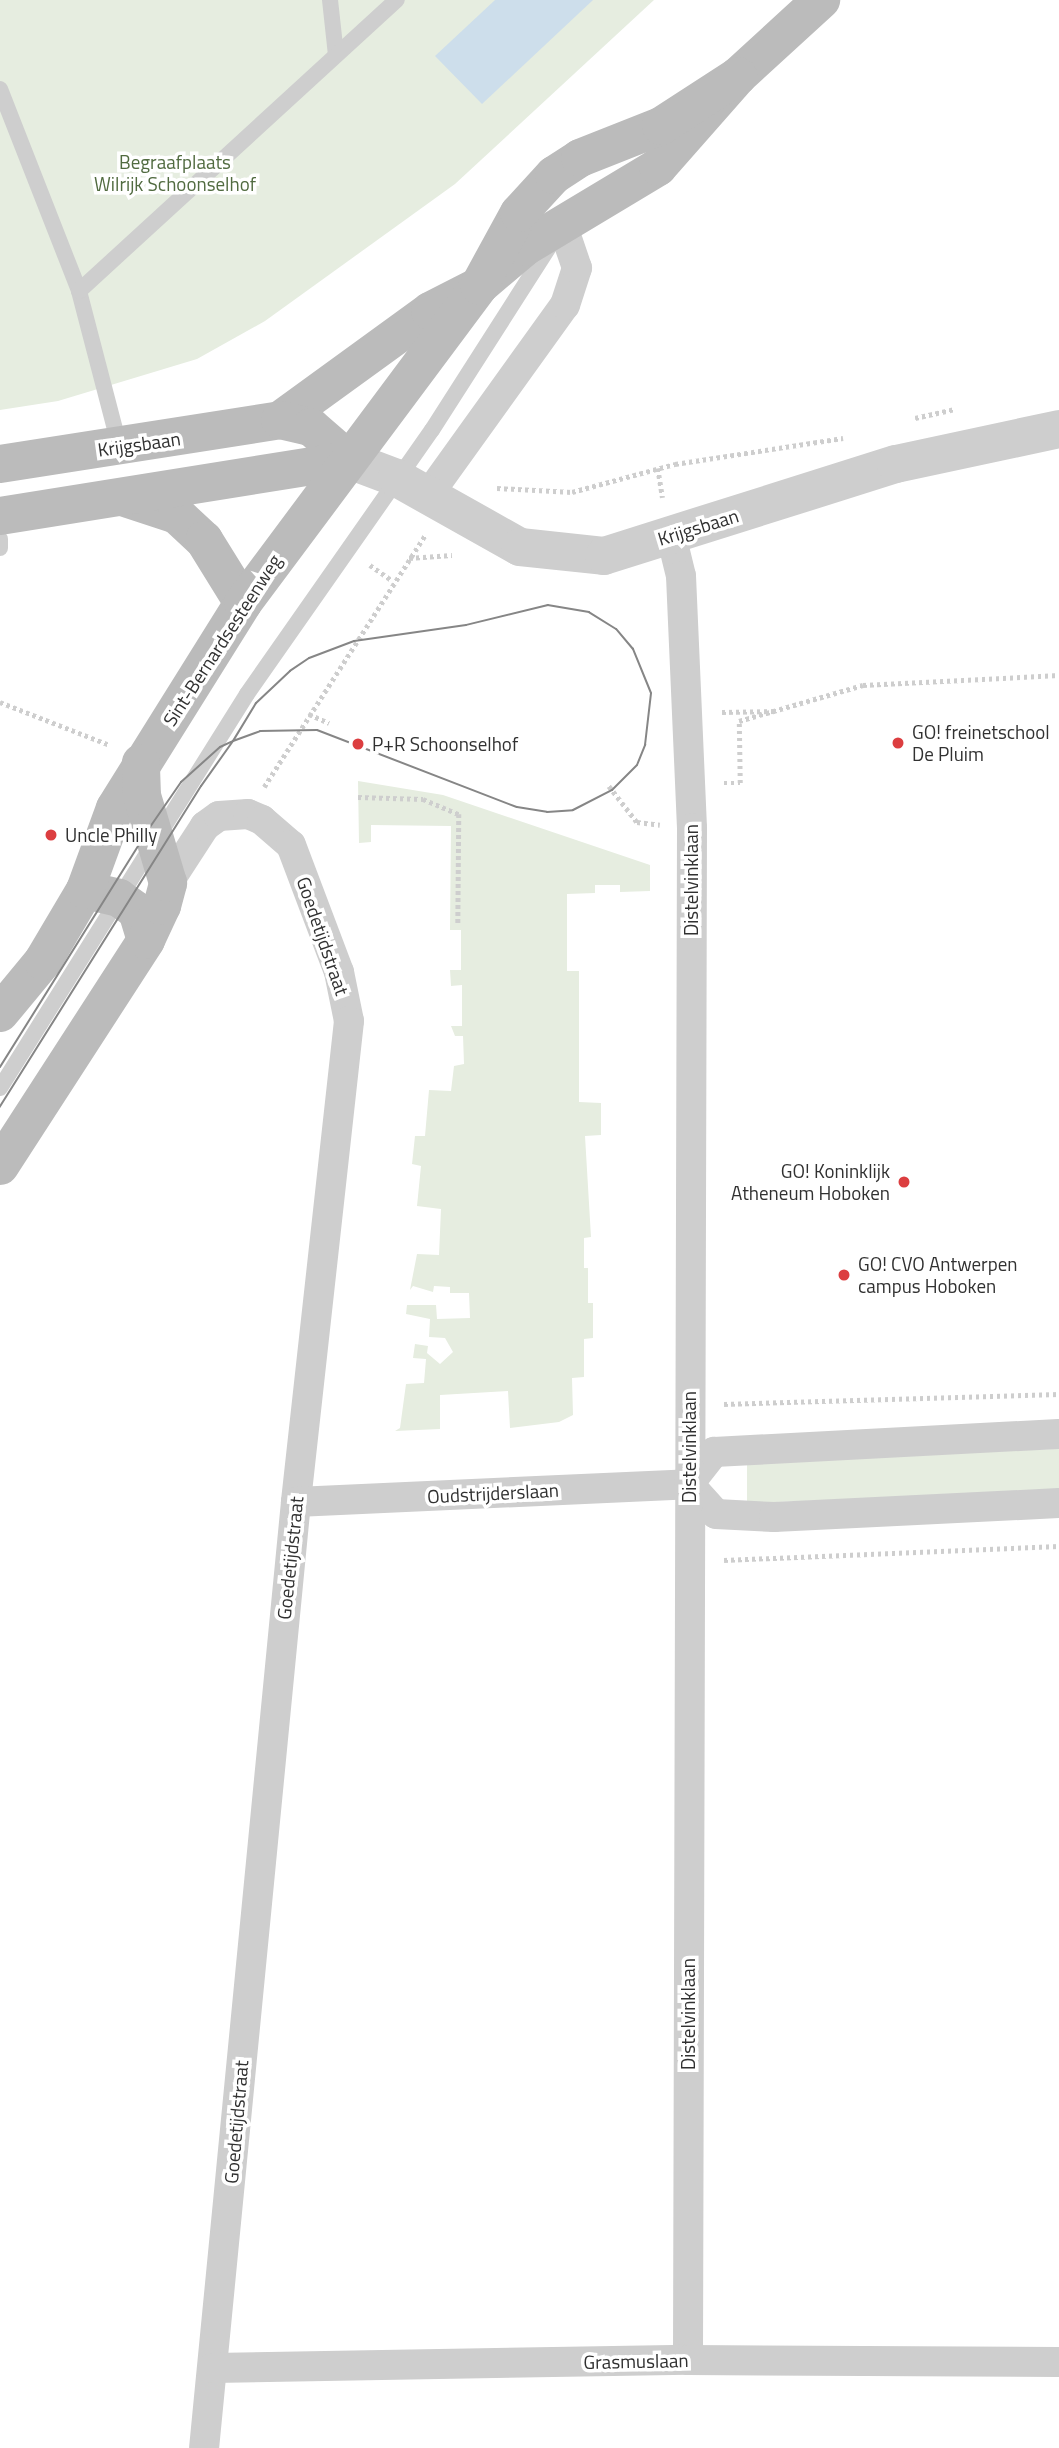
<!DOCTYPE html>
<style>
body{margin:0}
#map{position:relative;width:1059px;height:2448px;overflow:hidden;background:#fff;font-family:"Titillium Web",sans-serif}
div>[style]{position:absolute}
.green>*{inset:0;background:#e6ede0}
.water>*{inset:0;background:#cddeeb}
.path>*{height:4.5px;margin-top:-2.25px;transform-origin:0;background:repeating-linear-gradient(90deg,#cecece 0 3.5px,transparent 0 7px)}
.service>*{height:16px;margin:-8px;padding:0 8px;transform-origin:8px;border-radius:8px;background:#cecece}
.minor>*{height:30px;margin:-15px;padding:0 15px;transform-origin:15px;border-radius:15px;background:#cecece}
.tertiary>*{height:38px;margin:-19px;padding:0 19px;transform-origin:19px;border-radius:19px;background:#cecece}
.secondary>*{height:38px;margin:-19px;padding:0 19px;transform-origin:19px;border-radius:19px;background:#bbb}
.tram>*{height:2px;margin:-1px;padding:0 1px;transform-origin:1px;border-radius:1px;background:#868686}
.dots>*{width:19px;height:19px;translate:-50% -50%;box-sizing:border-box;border:4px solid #fff;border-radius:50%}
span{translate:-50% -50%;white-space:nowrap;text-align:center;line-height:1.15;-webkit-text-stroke:7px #fff;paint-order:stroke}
.park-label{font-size:19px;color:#516b40}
.street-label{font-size:19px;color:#313131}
.poi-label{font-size:19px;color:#313131}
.left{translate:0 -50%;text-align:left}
.right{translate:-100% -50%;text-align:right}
</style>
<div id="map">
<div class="green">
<i style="clip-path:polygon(0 0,654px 0,455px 184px,265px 321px,197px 359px,58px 401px,0 410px)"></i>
<i style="clip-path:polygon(358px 781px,443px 795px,650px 865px,650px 891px,620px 892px,620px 885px,595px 885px,595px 893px,567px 894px,567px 971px,579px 971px,579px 1102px,601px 1103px,601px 1135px,585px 1136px,591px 1237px,584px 1238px,584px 1268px,588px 1268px,588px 1303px,593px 1303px,593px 1338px,584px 1339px,584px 1377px,572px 1378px,573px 1415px,559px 1422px,510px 1428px,508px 1391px,440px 1395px,440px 1429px,395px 1431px,400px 1428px,406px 1384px,424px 1383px,426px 1359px,413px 1358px,415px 1344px,428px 1346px,427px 1353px,440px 1364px,453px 1352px,445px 1338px,429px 1337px,430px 1319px,406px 1314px,407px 1305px,436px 1305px,437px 1319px,470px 1318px,469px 1293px,450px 1293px,450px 1287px,434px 1286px,433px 1292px,413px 1286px,410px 1290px,417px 1254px,439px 1255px,441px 1209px,417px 1206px,421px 1166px,412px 1164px,415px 1136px,425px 1136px,429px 1090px,451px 1091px,454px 1066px,464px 1064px,463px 1036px,455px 1036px,451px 1026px,462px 1026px,462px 985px,451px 986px,450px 970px,461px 970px,461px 930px,450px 930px,451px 826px,371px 825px,371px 842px,359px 843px)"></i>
<i style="clip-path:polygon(1054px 1449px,1059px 1449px,1059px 1492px,747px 1503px,747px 1462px)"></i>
</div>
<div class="water">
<i style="clip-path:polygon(495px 0,593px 0,482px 104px,435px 56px)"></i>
</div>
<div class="path">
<i style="left:915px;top:418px;width:41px;rotate:-12.7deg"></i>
<i style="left:658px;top:468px;width:30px;rotate:81deg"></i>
<i style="left:497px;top:488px;width:75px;rotate:3.1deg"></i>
<i style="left:572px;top:492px;width:107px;rotate:-15.2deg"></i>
<i style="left:675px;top:464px;width:170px;rotate:-8.8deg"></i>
<i style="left:409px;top:558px;width:43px;rotate:-4deg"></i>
<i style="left:370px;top:565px;width:28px;rotate:35deg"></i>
<i style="left:0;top:702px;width:118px;rotate:21.4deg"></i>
<i style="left:722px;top:712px;width:53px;rotate:-1.1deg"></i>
<i style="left:309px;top:714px;width:22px;rotate:24deg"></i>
<i style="left:724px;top:783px;width:16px"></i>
<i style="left:740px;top:783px;width:62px;rotate:-90.9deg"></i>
<i style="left:739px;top:721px;width:129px;rotate:-16.2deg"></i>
<i style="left:863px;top:685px;width:196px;rotate:-2.9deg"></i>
<i style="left:609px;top:786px;width:46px;rotate:52.1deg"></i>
<i style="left:637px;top:822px;width:23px;rotate:7deg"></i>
<i style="left:264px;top:787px;width:299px;rotate:-57.4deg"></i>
<i style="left:358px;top:797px;width:65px;rotate:1.8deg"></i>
<i style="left:423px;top:799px;width:39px;rotate:23deg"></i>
<i style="left:459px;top:814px;width:110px;rotate:90.5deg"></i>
<i style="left:724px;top:1404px;width:335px;rotate:-1.7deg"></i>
<i style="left:724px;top:1560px;width:335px;rotate:-2.4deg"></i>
</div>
<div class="service">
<i style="left:330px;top:0;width:55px;rotate:83.8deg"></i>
<i style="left:0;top:89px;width:217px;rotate:68.6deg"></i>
<i style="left:79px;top:291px;width:159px;rotate:75.4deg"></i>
<i style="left:79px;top:291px;width:431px;rotate:-42.5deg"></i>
<i style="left:0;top:539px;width:9px;rotate:90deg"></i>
<i style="left:0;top:1088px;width:465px;rotate:-57.9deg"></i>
<i style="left:247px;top:694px;width:322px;rotate:-55deg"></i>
<i style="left:432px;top:430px;width:228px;rotate:-57.4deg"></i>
</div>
<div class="minor">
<i style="left:429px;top:494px;width:233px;rotate:-54.3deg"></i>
<i style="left:565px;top:305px;width:39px;rotate:-72deg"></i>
<i style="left:577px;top:268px;width:46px;rotate:-108.8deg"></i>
<i style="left:671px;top:535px;width:42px;rotate:76.3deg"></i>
<i style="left:681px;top:576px;width:252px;rotate:87.5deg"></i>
<i style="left:692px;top:828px;width:1532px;rotate:90.15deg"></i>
<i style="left:168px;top:883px;width:68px;rotate:-57deg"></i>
<i style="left:205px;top:826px;width:17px;rotate:-36deg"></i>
<i style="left:219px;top:816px;width:29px;rotate:-4deg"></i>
<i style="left:248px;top:814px;width:15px;rotate:23deg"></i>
<i style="left:262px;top:820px;width:38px;rotate:41deg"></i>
<i style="left:291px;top:845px;width:136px;rotate:69.3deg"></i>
<i style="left:339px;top:972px;width:50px;rotate:78.5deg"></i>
<i style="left:349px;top:1021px;width:484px;rotate:96.3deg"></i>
<i style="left:296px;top:1502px;width:950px;rotate:95.55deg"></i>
<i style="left:689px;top:1484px;width:40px;rotate:48deg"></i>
<i style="left:716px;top:1514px;width:58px;rotate:3deg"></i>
<i style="left:774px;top:1517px;width:285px;rotate:-2.8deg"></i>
<i style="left:296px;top:1502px;width:393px;rotate:-2.6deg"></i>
<i style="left:689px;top:1484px;width:41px;rotate:-52deg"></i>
<i style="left:714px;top:1452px;width:345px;rotate:-3deg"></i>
<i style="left:213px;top:2368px;width:475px;rotate:-1deg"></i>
<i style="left:688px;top:2360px;width:371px;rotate:0.3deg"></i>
</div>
<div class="tertiary">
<i style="left:349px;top:460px;width:51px;rotate:20.6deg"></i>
<i style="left:397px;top:478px;width:141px;rotate:29.3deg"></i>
<i style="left:520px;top:547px;width:84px;rotate:6.1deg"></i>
<i style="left:604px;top:556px;width:306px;rotate:-17.5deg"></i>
<i style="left:896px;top:464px;width:167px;rotate:-12.1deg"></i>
</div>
<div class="secondary">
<i style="left:280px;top:420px;width:185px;rotate:-36deg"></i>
<i style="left:430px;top:311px;width:55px;rotate:-27deg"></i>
<i style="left:479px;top:286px;width:60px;rotate:-40.3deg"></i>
<i style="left:525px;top:247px;width:155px;rotate:-31deg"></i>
<i style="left:658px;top:167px;width:121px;rotate:-48.7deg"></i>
<i style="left:738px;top:76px;width:113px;rotate:-42.5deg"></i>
<i style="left:0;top:464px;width:283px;rotate:-8.9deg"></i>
<i style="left:280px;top:420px;width:32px;rotate:13deg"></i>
<i style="left:311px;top:427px;width:50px;rotate:41deg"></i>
<i style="left:128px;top:499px;width:52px;rotate:18.1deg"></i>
<i style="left:177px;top:515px;width:37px;rotate:43deg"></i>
<i style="left:204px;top:540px;width:74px;rotate:58.2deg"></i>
<i style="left:0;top:516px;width:353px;rotate:-9.1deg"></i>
<i style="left:85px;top:890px;width:35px;rotate:13deg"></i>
<i style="left:119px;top:898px;width:22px;rotate:36deg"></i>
<i style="left:137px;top:911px;width:30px;rotate:73deg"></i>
<i style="left:0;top:1013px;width:67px;rotate:-50.4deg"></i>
<i style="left:43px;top:961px;width:82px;rotate:-59.4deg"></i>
<i style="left:85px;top:890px;width:87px;rotate:-69.9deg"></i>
<i style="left:115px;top:808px;width:242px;rotate:-58deg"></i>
<i style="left:243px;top:603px;width:395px;rotate:-53.3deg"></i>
<i style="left:479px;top:286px;width:83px;rotate:-61.3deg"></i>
<i style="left:519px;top:213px;width:52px;rotate:-47.4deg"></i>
<i style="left:554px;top:175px;width:31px;rotate:-33deg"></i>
<i style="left:580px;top:158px;width:87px;rotate:-21.6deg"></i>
<i style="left:661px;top:126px;width:92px;rotate:-33deg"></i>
<i style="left:0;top:1166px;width:269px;rotate:-57.1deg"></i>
<i style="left:146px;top:940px;width:38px;rotate:-65deg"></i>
<i style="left:162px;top:906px;width:24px;rotate:-75deg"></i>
<i style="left:168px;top:883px;width:91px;rotate:-106.6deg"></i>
<i style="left:142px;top:796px;width:33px;rotate:-92deg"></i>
</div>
<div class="tram">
<i style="left:0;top:1067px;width:283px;rotate:-58deg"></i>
<i style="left:150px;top:827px;width:55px;rotate:-55.4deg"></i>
<i style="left:181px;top:782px;width:52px;rotate:-41.9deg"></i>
<i style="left:220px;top:747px;width:14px;rotate:-25deg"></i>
<i style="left:233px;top:741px;width:29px;rotate:-20deg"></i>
<i style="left:260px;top:731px;width:57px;rotate:-1deg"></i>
<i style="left:317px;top:730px;width:214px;rotate:21.1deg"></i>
<i style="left:517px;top:807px;width:30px;rotate:9deg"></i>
<i style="left:547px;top:812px;width:26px;rotate:-4deg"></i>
<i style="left:573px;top:810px;width:44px;rotate:-27.1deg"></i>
<i style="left:612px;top:790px;width:35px;rotate:-45deg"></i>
<i style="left:637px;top:765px;width:22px;rotate:-68deg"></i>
<i style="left:645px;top:745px;width:52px;rotate:-83.4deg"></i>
<i style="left:651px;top:693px;width:48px;rotate:-112.2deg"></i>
<i style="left:633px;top:649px;width:26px;rotate:-130deg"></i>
<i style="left:616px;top:629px;width:32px;rotate:-148deg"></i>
<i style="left:589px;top:612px;width:42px;rotate:-170.3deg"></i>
<i style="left:548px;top:605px;width:84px;rotate:166.3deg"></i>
<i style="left:466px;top:625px;width:113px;rotate:171.9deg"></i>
<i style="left:354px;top:641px;width:48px;rotate:159.3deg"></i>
<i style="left:309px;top:658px;width:23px;rotate:146deg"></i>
<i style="left:290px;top:671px;width:47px;rotate:136.7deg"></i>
<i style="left:256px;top:703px;width:44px;rotate:121.2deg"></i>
<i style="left:233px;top:741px;width:55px;rotate:125.4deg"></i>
<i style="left:201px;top:786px;width:379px;rotate:122.1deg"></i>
</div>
<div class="dots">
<i style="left:898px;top:743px;background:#dc3e40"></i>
<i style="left:358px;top:744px;background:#dc3e40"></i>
<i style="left:51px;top:835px;background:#dc3e40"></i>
<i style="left:904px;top:1182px;background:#dc3e40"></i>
<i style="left:844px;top:1275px;background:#dc3e40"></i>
</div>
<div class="park-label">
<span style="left:175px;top:173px">Begraafplaats<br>Wilrijk Schoonselhof</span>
</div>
<div class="street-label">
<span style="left:139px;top:444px;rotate:-8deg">Krijgsbaan</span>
<span style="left:698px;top:527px;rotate:-17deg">Krijgsbaan</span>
<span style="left:222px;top:640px;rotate:-57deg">Sint-Bernardsesteenweg</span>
<span style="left:691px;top:880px;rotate:-90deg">Distelvinklaan</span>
<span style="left:323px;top:936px;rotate:71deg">Goedetijdstraat</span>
<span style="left:689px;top:1447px;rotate:-90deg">Distelvinklaan</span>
<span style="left:493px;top:1493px;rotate:-3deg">Oudstrijderslaan</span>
<span style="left:290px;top:1558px;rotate:-84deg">Goedetijdstraat</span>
<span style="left:688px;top:2014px;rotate:-90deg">Distelvinklaan</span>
<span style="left:236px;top:2122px;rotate:-85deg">Goedetijdstraat</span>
<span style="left:636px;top:2361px;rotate:-1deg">Grasmuslaan</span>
</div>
<div class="poi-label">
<span class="left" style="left:912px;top:743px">GO! freinetschool<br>De Pluim</span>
<span class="left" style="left:372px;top:744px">P+R Schoonselhof</span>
<span class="left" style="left:65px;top:835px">Uncle Philly</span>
<span class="right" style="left:890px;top:1182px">GO! Koninklijk<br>Atheneum Hoboken</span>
<span class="left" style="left:858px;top:1275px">GO! CVO Antwerpen<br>campus Hoboken</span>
</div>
</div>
